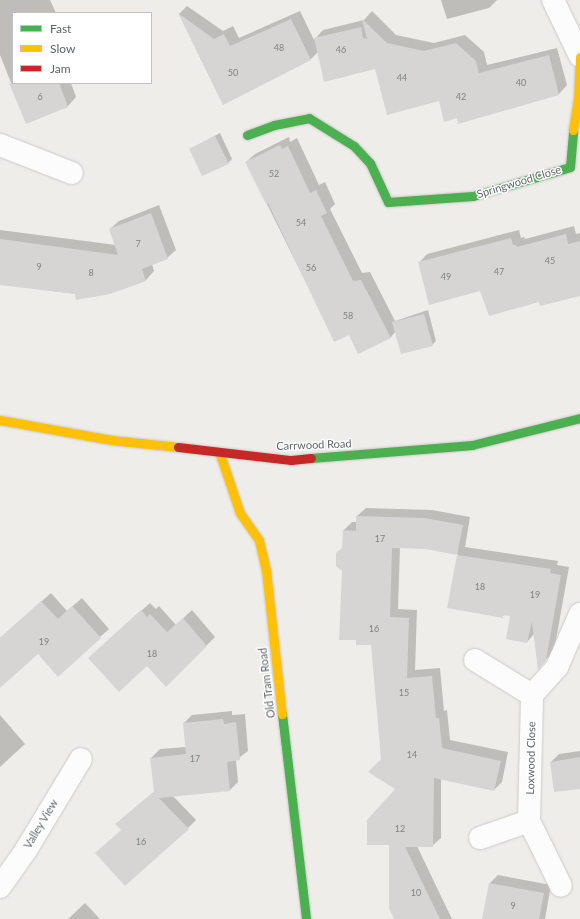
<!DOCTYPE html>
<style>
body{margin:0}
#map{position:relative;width:580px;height:919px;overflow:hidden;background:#efede9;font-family:Lato,sans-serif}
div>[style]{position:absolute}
.shadow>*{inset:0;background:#0003}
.building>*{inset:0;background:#d7d5d3}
.roads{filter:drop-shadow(0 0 1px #cacaca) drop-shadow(0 0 1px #cacaca)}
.street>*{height:22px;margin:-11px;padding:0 11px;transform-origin:11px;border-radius:11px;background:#fdfcfc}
.fast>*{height:9px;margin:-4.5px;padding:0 4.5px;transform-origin:4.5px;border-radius:4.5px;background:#4caf50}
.slow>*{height:9px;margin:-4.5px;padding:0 4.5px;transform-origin:4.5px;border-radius:4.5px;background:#ffc107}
.jam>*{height:9px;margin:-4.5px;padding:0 4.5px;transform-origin:4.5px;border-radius:4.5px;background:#c62828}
span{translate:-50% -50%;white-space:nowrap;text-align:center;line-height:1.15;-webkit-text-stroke:3px #fff;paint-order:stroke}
.number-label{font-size:9px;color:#7e8284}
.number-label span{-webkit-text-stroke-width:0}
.street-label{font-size:11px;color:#5e6468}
.legend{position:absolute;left:12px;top:12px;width:140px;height:72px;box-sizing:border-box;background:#fff;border:1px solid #bfc1c3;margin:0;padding:5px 7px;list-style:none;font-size:12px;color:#5e6468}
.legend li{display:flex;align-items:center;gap:8px;height:20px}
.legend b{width:20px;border:1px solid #bfc1c3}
</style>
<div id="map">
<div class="shadow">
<i style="clip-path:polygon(0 0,50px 0,56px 13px,13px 13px,13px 83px,71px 83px,76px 97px,68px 106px,27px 123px,0 55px)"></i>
<i style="clip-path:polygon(441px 0,497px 0,489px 8px,447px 19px)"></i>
<i style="clip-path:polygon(187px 6px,223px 31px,233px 26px,239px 38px,300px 11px,314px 40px,323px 30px,364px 20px,372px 11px,396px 35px,434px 43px,465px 35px,484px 52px,487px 65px,557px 48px,567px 85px,559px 94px,459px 123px,458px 117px,439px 100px,376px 67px,318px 52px,311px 59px,223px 104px,179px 14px)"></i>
<i style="clip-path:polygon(220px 133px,232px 159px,228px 163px,190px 149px)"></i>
<i style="clip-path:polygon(289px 137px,290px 142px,297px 138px,319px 185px,325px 182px,335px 204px,330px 209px,362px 273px,370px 272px,395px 321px,428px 310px,436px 341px,432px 345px,396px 331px,391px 337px,359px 352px,350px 333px,335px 341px,246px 162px,255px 154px)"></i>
<i style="clip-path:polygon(159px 205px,176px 250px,167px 258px,152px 264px,154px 271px,146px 280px,110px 293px,76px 294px,0 284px,0 230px,116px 245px,110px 229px,119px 221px)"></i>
<i style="clip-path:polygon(574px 226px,576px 234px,580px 233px,580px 294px,540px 300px,480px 290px,419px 263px,427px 254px,519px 230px,521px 238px,524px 237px,525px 239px)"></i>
<i style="clip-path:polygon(366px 508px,432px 510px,470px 517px,465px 547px,558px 561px,557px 565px,569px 567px,554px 651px,539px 667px,534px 634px,527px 642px,511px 615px,505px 614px,502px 617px,449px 607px,458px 554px,426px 548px,400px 547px,398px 609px,417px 610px,415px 670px,440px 668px,444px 711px,447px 710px,450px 740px,508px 752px,502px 782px,494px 790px,441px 778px,441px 838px,432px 846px,417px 846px,452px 919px,395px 919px,396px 789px,372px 644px,343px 547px,344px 530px,352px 522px,357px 522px,357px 516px)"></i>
<i style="clip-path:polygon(51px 593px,67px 611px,82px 598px,109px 629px,58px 675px,38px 653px,0 669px,0 638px)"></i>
<i style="clip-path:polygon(150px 603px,156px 609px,159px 606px,176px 625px,192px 610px,215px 637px,166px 686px,147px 665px,98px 650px)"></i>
<i style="clip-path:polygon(232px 711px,232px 715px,245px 714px,248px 751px,236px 760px,238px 782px,230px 790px,173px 796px,196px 820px,188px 828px,122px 830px,125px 816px,155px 791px,151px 758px,160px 749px,186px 747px,184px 723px,192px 715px)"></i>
<i style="clip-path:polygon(0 715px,25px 744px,0 767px)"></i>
<i style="clip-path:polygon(580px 751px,580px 788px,551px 762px,559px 754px)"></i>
<i style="clip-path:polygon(498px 875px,551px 885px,545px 919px,483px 919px,490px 883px)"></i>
<i style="clip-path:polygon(85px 903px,100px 919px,68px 919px)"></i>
</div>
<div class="building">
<i style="clip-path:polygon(178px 13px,214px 39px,224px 34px,230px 46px,291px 19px,311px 60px,223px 105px)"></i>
<i style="clip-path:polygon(362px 19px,387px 43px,424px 51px,456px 43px,476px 61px,479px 73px,549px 55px,559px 95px,458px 124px,457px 118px,444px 122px,439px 101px,387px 115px,375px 69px,324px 82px,314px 38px,361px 27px,363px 38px,367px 39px)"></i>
<i style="clip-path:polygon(9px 83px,59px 83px,68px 107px,26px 124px)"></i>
<i style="clip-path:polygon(215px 136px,229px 164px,202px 176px,189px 149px)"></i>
<i style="clip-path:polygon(280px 145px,282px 149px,288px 146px,310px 193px,316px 190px,327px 213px,321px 216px,353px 281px,361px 280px,391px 338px,358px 354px,349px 335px,334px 342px,268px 203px,266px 204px,245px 162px)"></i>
<i style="clip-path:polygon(151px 213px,168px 259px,142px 269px,146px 281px,110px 294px,76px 300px,75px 294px,0 285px,0 239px,118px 255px,109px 229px)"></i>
<i style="clip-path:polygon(566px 234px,568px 244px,580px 241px,580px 296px,540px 306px,539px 302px,489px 316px,480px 291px,429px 305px,418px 262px,511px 238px,513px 245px,516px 245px,517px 247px)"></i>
<i style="clip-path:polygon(424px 314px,433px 346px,401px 354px,392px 322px)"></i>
<i style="clip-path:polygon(356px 516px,424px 518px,463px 525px,457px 555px,551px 569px,550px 573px,561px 575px,546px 660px,538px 670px,532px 622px,527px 643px,506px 639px,510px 616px,503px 615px,503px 618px,447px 608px,457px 555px,426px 549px,392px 548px,390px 617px,409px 618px,407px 678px,432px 676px,436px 718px,439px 718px,442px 748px,501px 761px,494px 791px,434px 778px,433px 847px,405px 847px,440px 919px,394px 919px,389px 908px,389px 845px,367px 845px,367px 820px,395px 789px,368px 772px,381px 759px,371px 645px,356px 645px,356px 640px,339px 640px,342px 571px,336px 566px,336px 553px,342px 548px,343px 530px,356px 531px)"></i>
<i style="clip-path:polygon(41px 601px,58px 619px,72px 606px,101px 638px,58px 677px,38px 654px,0 688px,0 638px)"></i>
<i style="clip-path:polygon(141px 610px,147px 617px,150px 614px,167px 632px,183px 618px,207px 646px,166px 687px,147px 666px,119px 692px,88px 658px)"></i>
<i style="clip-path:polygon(223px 719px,224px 724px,236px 722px,240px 760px,227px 762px,230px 791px,159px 798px,189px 829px,125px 886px,95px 853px,121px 830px,115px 824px,154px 792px,150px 758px,186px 754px,183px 723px)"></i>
<i style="clip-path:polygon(580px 757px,580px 789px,554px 792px,550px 762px)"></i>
<i style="clip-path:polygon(489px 883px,544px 893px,539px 919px,482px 919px)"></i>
</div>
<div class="roads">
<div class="street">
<i style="left:553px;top:0;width:62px;rotate:64.3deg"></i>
<i style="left:0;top:145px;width:77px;rotate:21.3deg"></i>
<i style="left:475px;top:660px;width:67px;rotate:31.6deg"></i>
<i style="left:529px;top:821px;width:126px;rotate:-88.6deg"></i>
<i style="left:532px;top:695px;width:38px;rotate:-48deg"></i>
<i style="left:557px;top:667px;width:58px;rotate:-66.5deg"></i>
<i style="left:480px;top:838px;width:52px;rotate:-19.1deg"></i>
<i style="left:529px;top:821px;width:72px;rotate:63.8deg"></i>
<i style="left:0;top:887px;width:45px;rotate:-54.9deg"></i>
<i style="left:26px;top:850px;width:106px;rotate:-58.9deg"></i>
</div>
<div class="fast">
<i style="left:247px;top:135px;width:29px;rotate:-20deg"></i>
<i style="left:274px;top:125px;width:36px;rotate:-11deg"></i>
<i style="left:309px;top:118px;width:53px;rotate:31.9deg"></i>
<i style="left:354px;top:146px;width:23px;rotate:47deg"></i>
<i style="left:370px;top:163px;width:43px;rotate:65.2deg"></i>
<i style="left:388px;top:202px;width:85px;rotate:-4deg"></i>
<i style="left:473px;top:196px;width:101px;rotate:-16.6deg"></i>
<i style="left:570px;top:167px;width:37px;rotate:-85deg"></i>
<i style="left:311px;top:458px;width:162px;rotate:-4.6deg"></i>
<i style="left:472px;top:445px;width:111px;rotate:-14deg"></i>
<i style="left:282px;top:714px;width:206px;rotate:83.3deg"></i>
</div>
<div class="slow">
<i style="left:573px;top:130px;width:30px;rotate:-81deg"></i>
<i style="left:578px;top:100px;width:43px;rotate:-87.3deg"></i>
<i style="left:0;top:420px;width:113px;rotate:10.2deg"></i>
<i style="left:111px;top:440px;width:67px;rotate:6deg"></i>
<i style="left:220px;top:454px;width:62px;rotate:71.3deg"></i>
<i style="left:240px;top:513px;width:33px;rotate:55deg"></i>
<i style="left:259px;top:540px;width:31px;rotate:77deg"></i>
<i style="left:266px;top:570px;width:145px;rotate:83.7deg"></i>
</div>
<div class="jam">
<i style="left:178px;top:447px;width:114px;rotate:6.6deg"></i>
<i style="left:291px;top:460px;width:20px;rotate:-6deg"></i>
</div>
</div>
<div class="number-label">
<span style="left:279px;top:48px">48</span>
<span style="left:341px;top:50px">46</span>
<span style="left:233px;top:73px">50</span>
<span style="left:402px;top:78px">44</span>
<span style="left:521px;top:83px">40</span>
<span style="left:40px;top:97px">6</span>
<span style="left:461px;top:97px">42</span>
<span style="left:274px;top:174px">52</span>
<span style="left:301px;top:223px">54</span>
<span style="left:138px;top:244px">7</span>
<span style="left:550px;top:261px">45</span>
<span style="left:39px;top:267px">9</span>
<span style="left:311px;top:268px">56</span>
<span style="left:499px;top:272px">47</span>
<span style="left:91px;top:273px">8</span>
<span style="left:446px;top:277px">49</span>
<span style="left:348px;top:316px">58</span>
<span style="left:380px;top:539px">17</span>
<span style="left:480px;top:587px">18</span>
<span style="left:535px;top:595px">19</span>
<span style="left:374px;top:629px">16</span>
<span style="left:44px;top:642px">19</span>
<span style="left:152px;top:654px">18</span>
<span style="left:404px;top:693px">15</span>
<span style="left:412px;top:755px">14</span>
<span style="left:195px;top:759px">17</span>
<span style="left:400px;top:829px">12</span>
<span style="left:141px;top:842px">16</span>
<span style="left:416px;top:893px">10</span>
<span style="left:513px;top:906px">9</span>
</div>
<div class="street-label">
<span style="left:519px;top:182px;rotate:-17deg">Springwood Close</span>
<span style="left:314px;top:445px;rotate:-2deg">Carrwood Road</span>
<span style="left:267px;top:683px;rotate:-97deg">Old Tram Road</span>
<span style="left:531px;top:758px;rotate:-89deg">Loxwood Close</span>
<span style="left:41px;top:824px;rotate:-59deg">Valley View</span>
</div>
<ul class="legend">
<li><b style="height:5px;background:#4caf50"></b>Fast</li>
<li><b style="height:5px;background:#ffc107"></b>Slow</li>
<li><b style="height:5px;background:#c62828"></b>Jam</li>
</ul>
</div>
